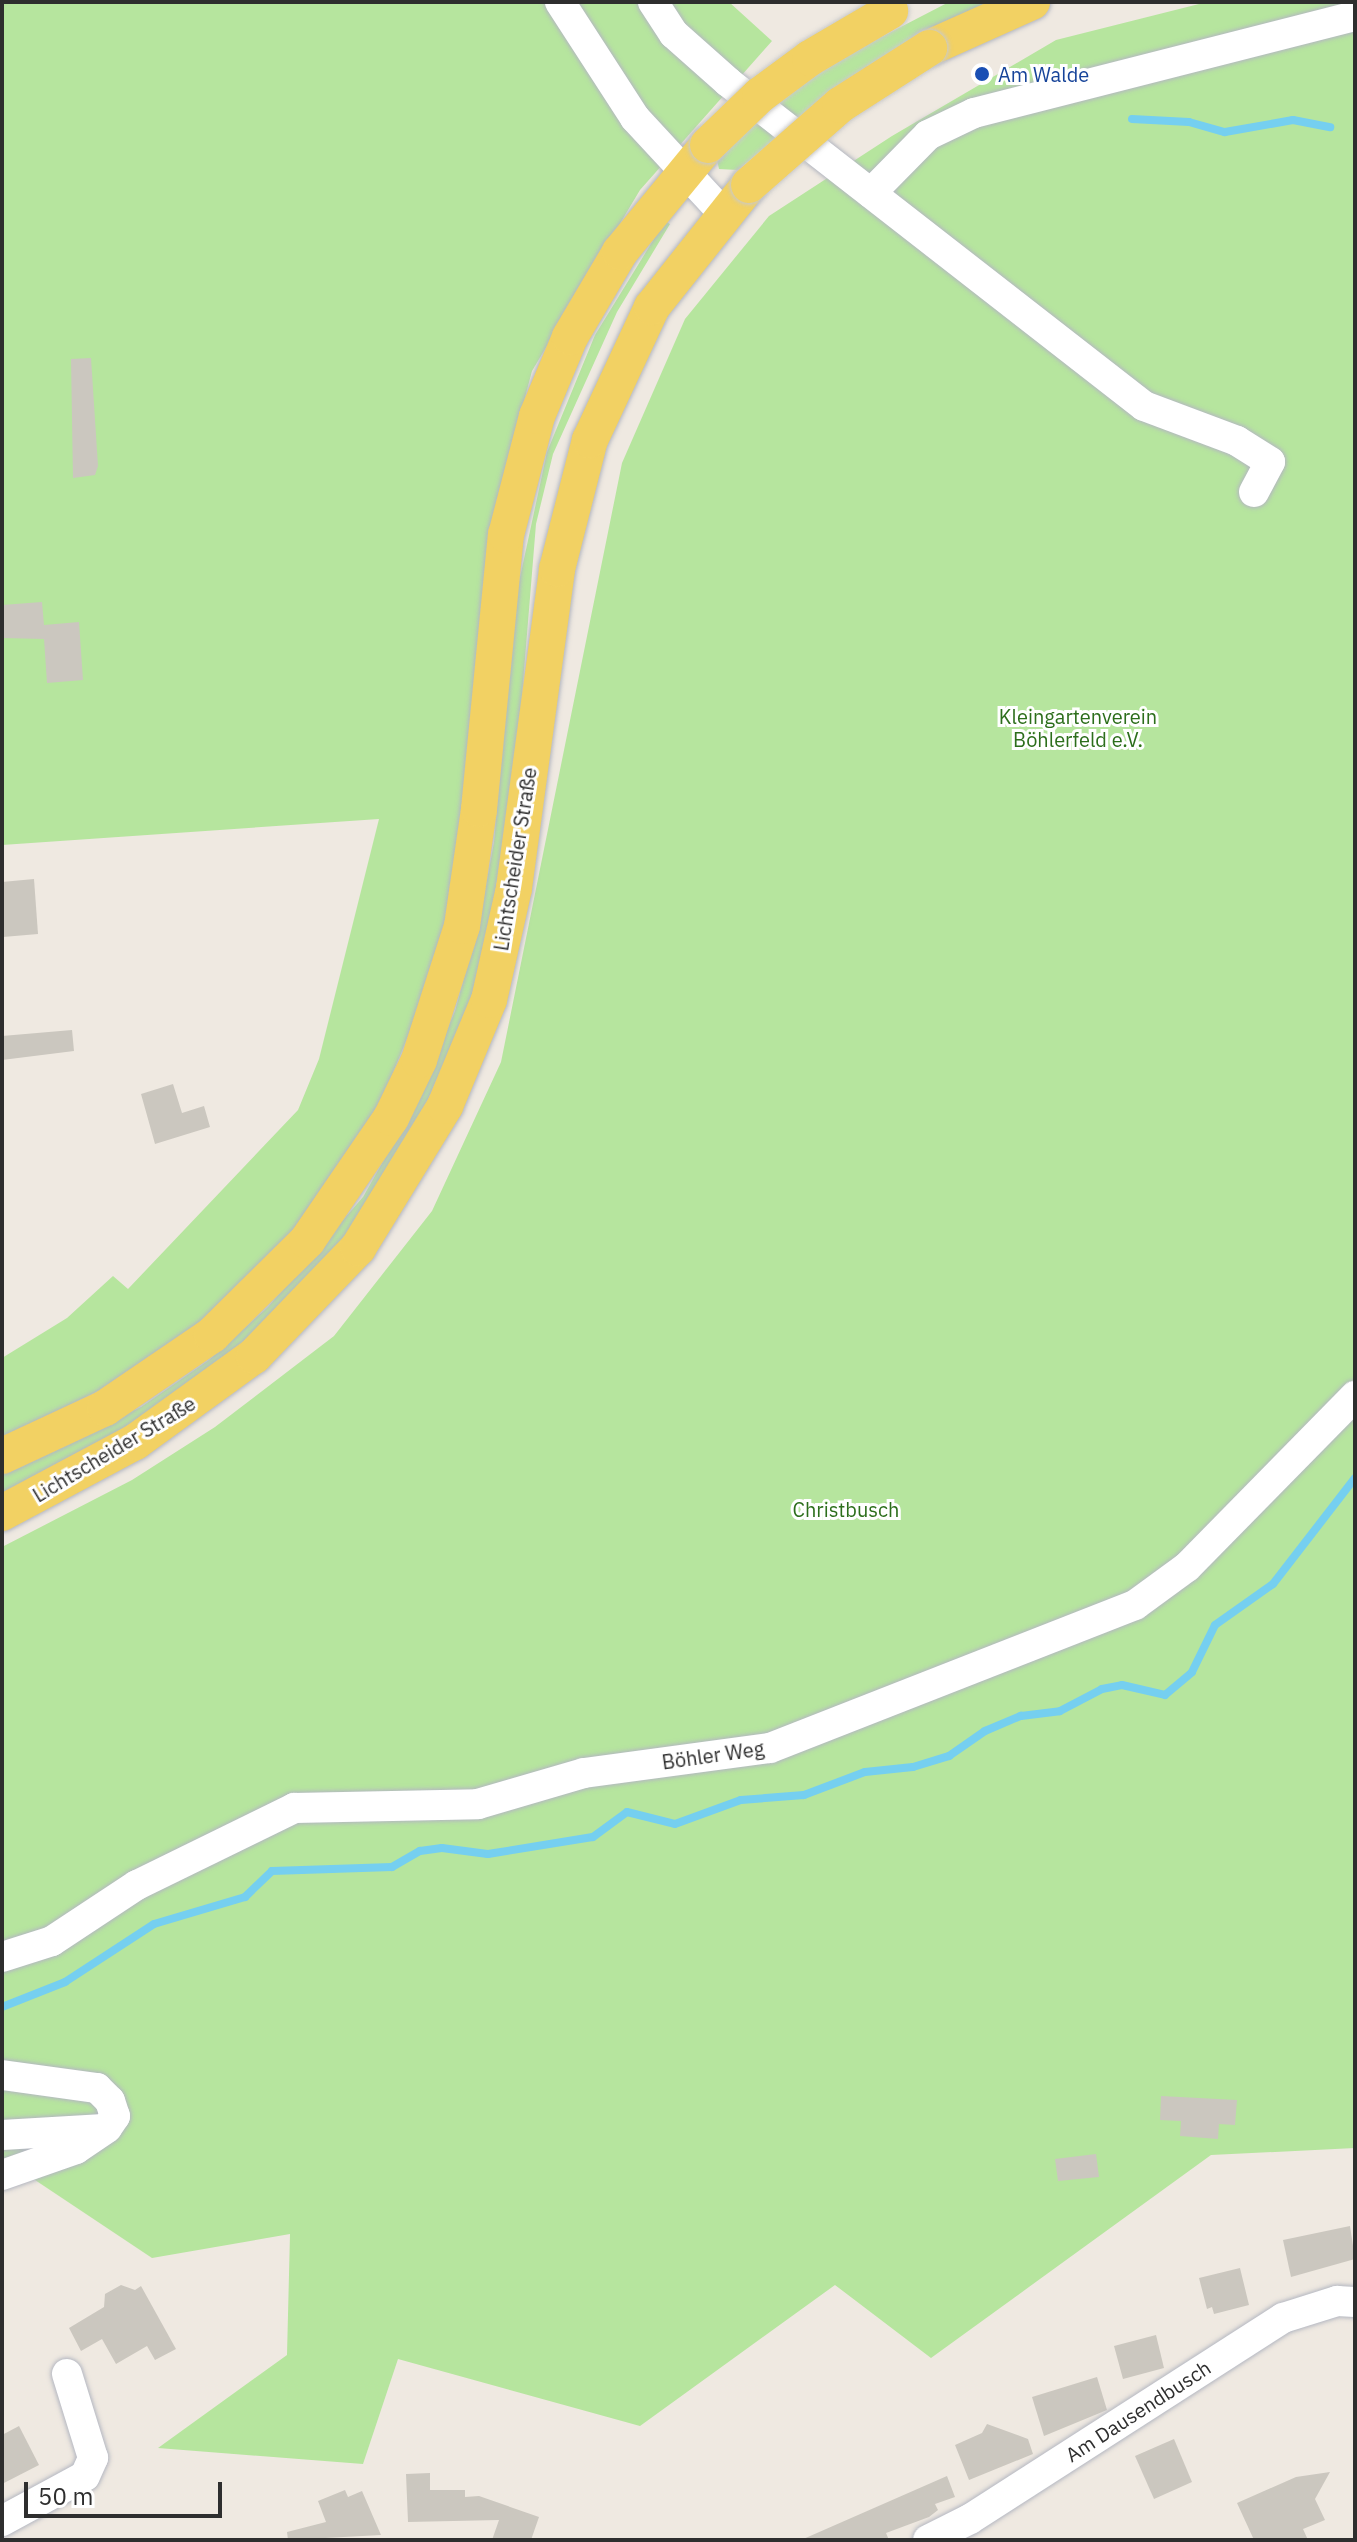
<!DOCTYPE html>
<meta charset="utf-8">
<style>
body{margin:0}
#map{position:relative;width:1357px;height:2542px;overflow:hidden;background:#efe9e1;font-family:"IBM Plex Sans",sans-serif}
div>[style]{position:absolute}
.green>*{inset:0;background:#b6e59e}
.stream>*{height:8px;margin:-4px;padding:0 4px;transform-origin:4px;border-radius:4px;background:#75cff0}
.building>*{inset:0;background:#cbc7bf}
.roads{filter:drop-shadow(0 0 2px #b4b7c1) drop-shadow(0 0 2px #b4b7c1)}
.minor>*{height:30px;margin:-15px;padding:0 15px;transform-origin:15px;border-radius:15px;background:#fff}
.major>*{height:36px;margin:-18px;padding:0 18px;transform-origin:18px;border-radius:18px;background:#f2d163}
.bridges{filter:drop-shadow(0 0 2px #c9c9c9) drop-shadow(0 0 2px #c9c9c9)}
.major-bridge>*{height:36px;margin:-18px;padding:0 18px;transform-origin:18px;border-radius:18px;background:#f2d163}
.dots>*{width:22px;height:22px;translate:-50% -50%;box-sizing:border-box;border:4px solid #fff;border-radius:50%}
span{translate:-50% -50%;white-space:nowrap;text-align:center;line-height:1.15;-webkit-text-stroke:6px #fff;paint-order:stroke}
.transit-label{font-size:20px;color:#164399}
.left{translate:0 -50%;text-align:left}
.park-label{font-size:20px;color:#2c6e1b}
.street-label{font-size:20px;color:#2e2e2e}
.frame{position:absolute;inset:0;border:4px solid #2e2e2e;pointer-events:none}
.scale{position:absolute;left:24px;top:2482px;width:198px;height:36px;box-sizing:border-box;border:4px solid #2e2e2e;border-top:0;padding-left:10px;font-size:24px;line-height:28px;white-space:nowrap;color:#2e2e2e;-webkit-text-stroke:6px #fff;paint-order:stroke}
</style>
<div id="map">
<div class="green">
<i style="clip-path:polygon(2px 2px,729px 2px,772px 41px,640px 190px,532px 371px,496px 507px,452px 890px,437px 966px,373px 1121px,321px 1199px,269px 1260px,192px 1331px,127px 1377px,2px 1438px,2px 1358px,67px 1318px,113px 1276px,128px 1289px,298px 1110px,319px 1059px,379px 819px,2px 845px)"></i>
<i style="clip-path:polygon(949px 2px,989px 2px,804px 114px,738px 170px,719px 169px,717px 160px,763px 115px,835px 61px)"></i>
<i style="clip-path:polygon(1207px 2px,1355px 2px,1355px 2148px,1211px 2155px,931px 2358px,835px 2285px,640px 2426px,398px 2359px,363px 2464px,158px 2448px,287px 2355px,290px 2234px,152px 2258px,2px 2158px,2px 1547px,132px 1480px,215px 1427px,334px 1336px,432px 1211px,501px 1062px,622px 463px,685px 319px,769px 216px,892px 136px,1056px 40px)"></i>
<i style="clip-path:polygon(665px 221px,670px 224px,617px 312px,553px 454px,536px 524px,519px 732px,489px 934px,469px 1005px,412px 1136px,326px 1264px,278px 1315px,132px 1426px,2px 1494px,2px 1475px,141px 1407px,209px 1360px,268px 1307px,363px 1197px,417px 1102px,455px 1011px,479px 924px,494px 842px,516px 596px,547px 452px,595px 335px)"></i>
</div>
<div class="stream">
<i style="left:1132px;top:119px;width:57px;rotate:3deg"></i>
<i style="left:1189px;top:122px;width:37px;rotate:16deg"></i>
<i style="left:1225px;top:132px;width:69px;rotate:-10deg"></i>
<i style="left:1293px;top:120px;width:38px;rotate:11deg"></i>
<i style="left:2px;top:2007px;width:68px;rotate:-21.6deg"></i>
<i style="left:65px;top:1982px;width:106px;rotate:-33.1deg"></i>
<i style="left:154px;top:1924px;width:95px;rotate:-16.5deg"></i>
<i style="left:245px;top:1897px;width:37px;rotate:-44deg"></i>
<i style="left:272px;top:1871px;width:120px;rotate:-1.9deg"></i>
<i style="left:392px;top:1867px;width:32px;rotate:-30deg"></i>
<i style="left:420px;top:1851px;width:22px;rotate:-8deg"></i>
<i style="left:442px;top:1848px;width:46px;rotate:7.4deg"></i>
<i style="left:488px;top:1854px;width:106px;rotate:-9.2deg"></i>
<i style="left:593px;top:1837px;width:42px;rotate:-36.3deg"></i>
<i style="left:627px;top:1812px;width:49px;rotate:14deg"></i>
<i style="left:675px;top:1824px;width:70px;rotate:-20deg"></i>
<i style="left:741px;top:1800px;width:63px;rotate:-4.5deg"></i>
<i style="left:804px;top:1795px;width:65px;rotate:-20.7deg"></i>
<i style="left:865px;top:1772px;width:48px;rotate:-5.9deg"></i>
<i style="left:913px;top:1767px;width:38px;rotate:-17deg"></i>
<i style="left:949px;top:1756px;width:44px;rotate:-34.8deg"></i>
<i style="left:985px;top:1731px;width:39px;rotate:-23deg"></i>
<i style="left:1021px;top:1716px;width:39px;rotate:-7deg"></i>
<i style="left:1060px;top:1711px;width:47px;rotate:-27.6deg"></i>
<i style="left:1102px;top:1689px;width:20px;rotate:-11deg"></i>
<i style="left:1122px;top:1685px;width:44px;rotate:13.1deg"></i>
<i style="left:1165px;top:1695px;width:35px;rotate:-40deg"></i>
<i style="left:1192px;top:1672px;width:52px;rotate:-63.9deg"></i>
<i style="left:1215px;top:1625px;width:71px;rotate:-35.3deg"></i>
<i style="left:1273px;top:1584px;width:134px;rotate:-52.3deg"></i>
</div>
<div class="building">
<i style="clip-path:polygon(91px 358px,98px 466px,95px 475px,73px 478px,71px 359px)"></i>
<i style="clip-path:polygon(42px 602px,44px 625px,79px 622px,83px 680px,47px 683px,44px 639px,2px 638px,2px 605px)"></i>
<i style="clip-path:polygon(34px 879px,38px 934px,3px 937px,2px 882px)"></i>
<i style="clip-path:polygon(72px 1030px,74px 1051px,2px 1060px,2px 1036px)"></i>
<i style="clip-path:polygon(173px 1084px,182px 1113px,204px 1106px,210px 1127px,155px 1144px,141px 1094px)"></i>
<i style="clip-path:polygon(1161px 2096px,1237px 2100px,1235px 2125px,1219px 2124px,1218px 2139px,1180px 2136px,1181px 2121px,1160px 2120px)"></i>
<i style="clip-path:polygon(1096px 2154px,1099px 2177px,1058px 2181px,1055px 2159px)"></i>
<i style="clip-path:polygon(1350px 2226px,1355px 2259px,1291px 2277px,1283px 2240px)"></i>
<i style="clip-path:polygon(1240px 2268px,1249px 2305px,1214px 2314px,1212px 2307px,1207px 2309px,1199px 2278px)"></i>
<i style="clip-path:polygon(121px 2285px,135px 2290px,141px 2286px,176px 2349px,155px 2360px,147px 2346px,116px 2364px,102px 2339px,81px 2351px,69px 2328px,104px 2307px,105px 2294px)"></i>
<i style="clip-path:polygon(1156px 2335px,1164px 2368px,1123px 2379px,1114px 2346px)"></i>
<i style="clip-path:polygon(1097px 2377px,1107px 2410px,1044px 2436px,1032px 2397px)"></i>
<i style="clip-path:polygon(987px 2424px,1028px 2439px,1033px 2454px,969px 2480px,955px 2445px,982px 2433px)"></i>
<i style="clip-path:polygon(19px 2426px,39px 2465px,2px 2484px,2px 2435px)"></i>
<i style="clip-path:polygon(1174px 2439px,1192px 2482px,1154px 2499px,1135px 2456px)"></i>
<i style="clip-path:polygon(1330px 2472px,1315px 2499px,1325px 2520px,1303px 2529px,1308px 2540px,1254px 2540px,1237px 2503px,1296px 2477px)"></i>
<i style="clip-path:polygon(430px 2473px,430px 2490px,465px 2490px,465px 2497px,479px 2496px,539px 2517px,531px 2540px,492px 2540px,499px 2520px,408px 2522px,406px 2474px)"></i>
<i style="clip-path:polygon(947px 2476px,955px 2497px,935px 2504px,938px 2510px,929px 2517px,886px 2533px,889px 2540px,801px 2540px)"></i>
<i style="clip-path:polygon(345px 2490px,348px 2497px,362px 2491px,381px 2535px,288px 2540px,287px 2532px,326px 2522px,318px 2501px)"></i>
</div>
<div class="roads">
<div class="minor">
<i style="left:560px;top:2px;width:138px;rotate:57.1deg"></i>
<i style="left:635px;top:118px;width:129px;rotate:47.2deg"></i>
<i style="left:653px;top:2px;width:38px;rotate:57deg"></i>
<i style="left:674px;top:34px;width:72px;rotate:41.6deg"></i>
<i style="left:728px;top:82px;width:527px;rotate:37.91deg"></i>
<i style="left:1144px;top:406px;width:99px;rotate:20.6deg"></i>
<i style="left:1237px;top:441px;width:39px;rotate:32deg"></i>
<i style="left:1270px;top:462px;width:34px;rotate:118deg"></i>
<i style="left:871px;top:193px;width:81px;rotate:-45.5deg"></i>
<i style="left:928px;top:135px;width:51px;rotate:-25.6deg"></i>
<i style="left:974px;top:113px;width:393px;rotate:-14.3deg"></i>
<i style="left:2px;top:1957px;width:52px;rotate:-17.7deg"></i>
<i style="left:52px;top:1941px;width:102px;rotate:-33.4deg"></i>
<i style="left:137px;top:1885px;width:175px;rotate:-26.1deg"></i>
<i style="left:294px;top:1808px;width:184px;rotate:-1.2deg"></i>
<i style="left:478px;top:1804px;width:110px;rotate:-16.3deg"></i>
<i style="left:584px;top:1773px;width:188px;rotate:-7.7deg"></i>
<i style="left:770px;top:1748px;width:392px;rotate:-21.4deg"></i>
<i style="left:1135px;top:1605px;width:64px;rotate:-36.2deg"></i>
<i style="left:1187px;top:1567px;width:240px;rotate:-45.5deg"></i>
<i style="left:2px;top:2075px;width:96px;rotate:7.8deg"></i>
<i style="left:97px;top:2088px;width:18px;rotate:45deg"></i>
<i style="left:110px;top:2101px;width:16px;rotate:72deg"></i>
<i style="left:115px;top:2116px;width:14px;rotate:124deg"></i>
<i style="left:107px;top:2128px;width:37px;rotate:146deg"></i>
<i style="left:76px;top:2149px;width:78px;rotate:160.6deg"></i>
<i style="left:2px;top:2135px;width:102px;rotate:-3.4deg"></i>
<i style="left:2px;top:2521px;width:94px;rotate:-28.5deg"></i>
<i style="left:85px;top:2476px;width:20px;rotate:-66deg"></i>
<i style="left:93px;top:2458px;width:88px;rotate:-107.2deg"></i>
<i style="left:928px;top:2540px;width:47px;rotate:-26.6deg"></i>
<i style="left:970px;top:2519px;width:372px;rotate:-32.7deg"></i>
<i style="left:1283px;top:2318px;width:57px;rotate:-17.5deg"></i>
<i style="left:1337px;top:2301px;width:18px;rotate:3deg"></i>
</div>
<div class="major">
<i style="left:929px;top:48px;width:113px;rotate:-24.1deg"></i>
<i style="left:2px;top:1456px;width:114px;rotate:-25deg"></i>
<i style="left:105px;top:1408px;width:130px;rotate:-34.3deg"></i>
<i style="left:212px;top:1335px;width:134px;rotate:-44.7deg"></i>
<i style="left:307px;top:1241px;width:149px;rotate:-55.7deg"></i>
<i style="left:391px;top:1118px;width:64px;rotate:-64.2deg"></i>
<i style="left:419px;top:1060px;width:141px;rotate:-72.2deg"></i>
<i style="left:462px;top:926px;width:118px;rotate:-81.7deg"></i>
<i style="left:479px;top:809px;width:275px;rotate:-84.4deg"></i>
<i style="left:506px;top:535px;width:123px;rotate:-75.4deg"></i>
<i style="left:537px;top:416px;width:86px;rotate:-67.3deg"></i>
<i style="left:570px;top:337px;width:99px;rotate:-59.5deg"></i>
<i style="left:620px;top:252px;width:139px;rotate:-50.6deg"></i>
<i style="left:2px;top:1513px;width:151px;rotate:-28.1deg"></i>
<i style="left:135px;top:1442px;width:147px;rotate:-35.9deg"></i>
<i style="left:254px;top:1356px;width:150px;rotate:-46.1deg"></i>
<i style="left:358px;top:1248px;width:167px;rotate:-58.5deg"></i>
<i style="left:445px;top:1106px;width:115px;rotate:-67.5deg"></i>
<i style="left:489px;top:1000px;width:115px;rotate:-77.4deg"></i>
<i style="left:514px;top:888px;width:322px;rotate:-82.3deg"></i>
<i style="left:557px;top:569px;width:133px;rotate:-75.7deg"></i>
<i style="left:590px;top:440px;width:147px;rotate:-65deg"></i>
<i style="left:652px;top:307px;width:156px;rotate:-51.5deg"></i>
</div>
</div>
<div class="bridges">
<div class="major-bridge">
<i style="left:708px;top:145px;width:72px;rotate:-43.9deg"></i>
<i style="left:760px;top:95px;width:62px;rotate:-36.5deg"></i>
<i style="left:810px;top:58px;width:93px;rotate:-30.4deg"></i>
<i style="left:749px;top:185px;width:121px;rotate:-41.3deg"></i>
<i style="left:840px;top:105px;width:106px;rotate:-32.6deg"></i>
</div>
</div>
<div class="dots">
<i style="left:982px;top:74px;background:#1a4fb4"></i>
</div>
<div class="transit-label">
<span class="left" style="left:998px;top:74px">Am Walde</span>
</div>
<div class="park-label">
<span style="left:1078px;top:728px">Kleingartenverein<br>Böhlerfeld e.V.</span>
<span style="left:846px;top:1509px">Christbusch</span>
</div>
<div class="street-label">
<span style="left:515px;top:859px;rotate:-81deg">Lichtscheider Straße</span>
<span style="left:114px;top:1449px;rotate:-31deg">Lichtscheider Straße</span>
<span style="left:713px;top:1755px;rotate:-8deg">Böhler Weg</span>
<span style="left:1138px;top:2411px;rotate:-33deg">Am Dausendbusch</span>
</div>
<div class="frame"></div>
<div class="scale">50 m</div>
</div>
